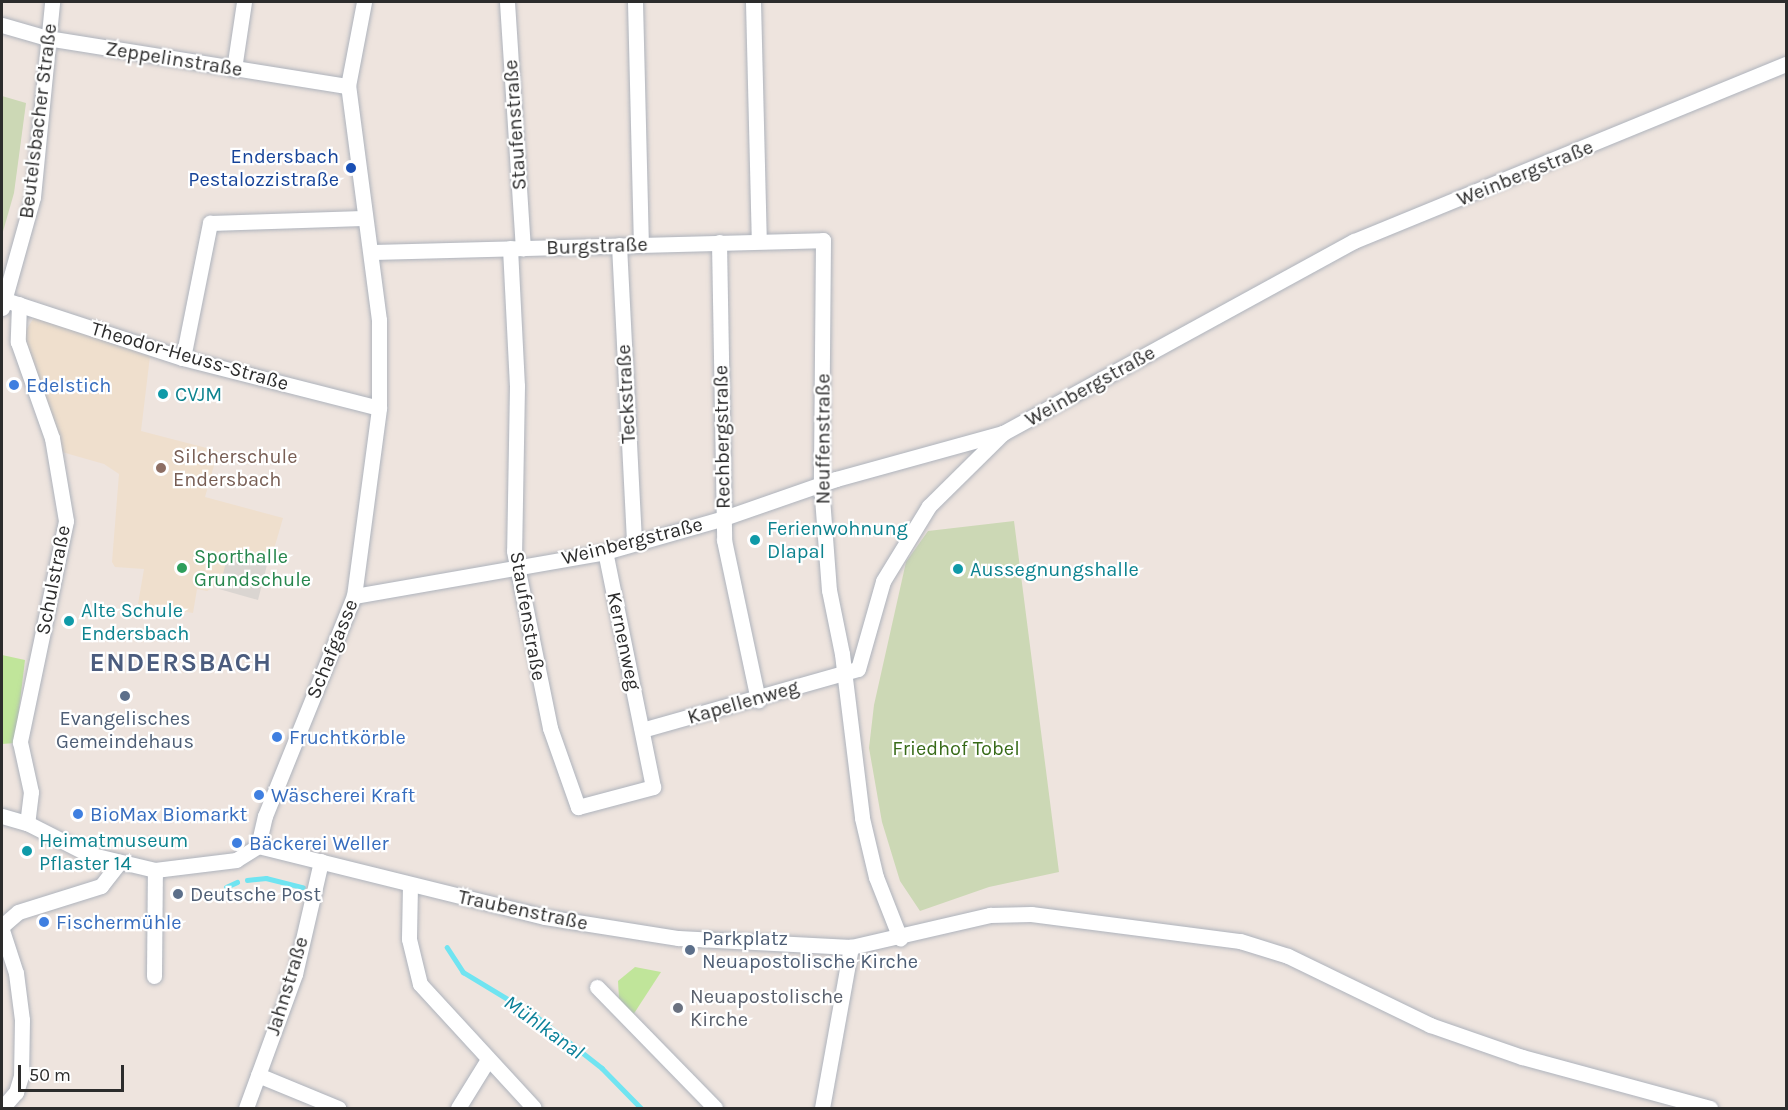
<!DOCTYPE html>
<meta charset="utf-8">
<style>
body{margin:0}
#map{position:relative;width:1788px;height:1110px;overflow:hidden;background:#eee4de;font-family:Karla,sans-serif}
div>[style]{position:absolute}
.education>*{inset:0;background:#efdfcd}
.green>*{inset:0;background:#c0e59a}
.cemetery>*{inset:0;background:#ccd8b5}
.plaza>*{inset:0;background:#dad5d1}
.stream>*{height:4.5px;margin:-2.25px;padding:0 2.25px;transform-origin:2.25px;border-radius:2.25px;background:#70e4f1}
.roads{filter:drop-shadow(0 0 2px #aeb3bc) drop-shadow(0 0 2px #aeb3bc)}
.minor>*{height:15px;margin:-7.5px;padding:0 7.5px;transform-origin:7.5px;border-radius:7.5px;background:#fff}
.dots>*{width:16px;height:16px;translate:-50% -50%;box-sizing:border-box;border:3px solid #fff;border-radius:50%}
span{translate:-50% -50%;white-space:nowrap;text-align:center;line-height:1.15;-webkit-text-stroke:4.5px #fff;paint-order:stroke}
.street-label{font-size:20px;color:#2c2c2c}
.transit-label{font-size:20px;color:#164399}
.right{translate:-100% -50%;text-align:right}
.shop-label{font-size:20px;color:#366cbe}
.left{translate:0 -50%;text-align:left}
.culture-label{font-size:20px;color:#0d838f}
.education-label{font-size:20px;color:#785e54}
.leisure-label{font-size:20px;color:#27864d}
.service-label{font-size:20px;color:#4e5e75}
.park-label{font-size:20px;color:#386b19}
.worship-label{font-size:20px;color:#5b616d}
.water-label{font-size:21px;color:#0b8099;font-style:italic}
.district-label{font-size:26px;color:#4b5c7e;font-weight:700;letter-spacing:1.5px}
.frame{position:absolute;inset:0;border:3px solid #2c2c2c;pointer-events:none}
.scale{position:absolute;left:18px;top:1065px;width:106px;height:27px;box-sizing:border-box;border:3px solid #2c2c2c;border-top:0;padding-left:8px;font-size:18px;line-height:21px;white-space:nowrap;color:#2c2c2c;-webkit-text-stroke:4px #fff;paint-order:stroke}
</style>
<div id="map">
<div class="education">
<i style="clip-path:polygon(35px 316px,150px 356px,141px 431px,218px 451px,205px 497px,283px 518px,274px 549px,207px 591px,197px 589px,193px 613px,138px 604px,144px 569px,115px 567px,112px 562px,119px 474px,104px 464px,62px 452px,23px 335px)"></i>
</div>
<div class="green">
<i style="clip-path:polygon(2px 655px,25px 660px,15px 743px,2px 744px)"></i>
<i style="clip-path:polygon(635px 967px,661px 972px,633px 1015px,619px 999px,618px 981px)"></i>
</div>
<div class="cemetery">
<i style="clip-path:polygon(2px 96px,26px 103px,14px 193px,2px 235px)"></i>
<i style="clip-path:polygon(1014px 521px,1059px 872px,989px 887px,920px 911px,900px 881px,882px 822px,869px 748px,874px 705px,906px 562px,928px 531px)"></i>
</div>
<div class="plaza">
<i style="clip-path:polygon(229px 551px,268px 561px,258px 600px,219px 589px)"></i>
</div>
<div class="stream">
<i style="left:247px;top:880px;width:19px;rotate:-6deg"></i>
<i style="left:266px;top:878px;width:38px;rotate:14deg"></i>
<i style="left:226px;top:887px;width:12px;rotate:-24deg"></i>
<i style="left:447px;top:947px;width:30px;rotate:57deg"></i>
<i style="left:463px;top:972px;width:85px;rotate:31.1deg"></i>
<i style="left:536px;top:1016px;width:84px;rotate:38.2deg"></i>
<i style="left:602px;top:1068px;width:56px;rotate:45.7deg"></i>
</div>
<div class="roads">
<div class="minor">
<i style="left:507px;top:2px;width:247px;rotate:86.3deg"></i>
<i style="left:635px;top:2px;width:242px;rotate:88.6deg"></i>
<i style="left:753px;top:2px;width:239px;rotate:88.6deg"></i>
<i style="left:2px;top:25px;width:47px;rotate:16.1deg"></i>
<i style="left:47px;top:38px;width:305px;rotate:9.1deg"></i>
<i style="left:234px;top:69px;width:68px;rotate:-81.5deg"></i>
<i style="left:719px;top:242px;width:298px;rotate:89deg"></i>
<i style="left:724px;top:540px;width:164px;rotate:78deg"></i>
<i style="left:619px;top:245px;width:298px;rotate:87.1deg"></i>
<i style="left:510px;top:248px;width:138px;rotate:87.1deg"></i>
<i style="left:517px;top:386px;width:165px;rotate:91deg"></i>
<i style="left:514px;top:551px;width:181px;rotate:78.5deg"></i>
<i style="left:550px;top:728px;width:84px;rotate:70.5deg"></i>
<i style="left:578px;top:807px;width:78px;rotate:-14.9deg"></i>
<i style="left:653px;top:787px;width:240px;rotate:-101.5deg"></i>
<i style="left:371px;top:252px;width:452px;rotate:-1.5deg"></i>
<i style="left:823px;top:240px;width:244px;rotate:90.5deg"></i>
<i style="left:821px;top:484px;width:106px;rotate:85.7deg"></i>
<i style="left:829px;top:590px;width:65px;rotate:78.5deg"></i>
<i style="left:842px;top:654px;width:165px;rotate:83deg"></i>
<i style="left:862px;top:818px;width:61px;rotate:76.7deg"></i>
<i style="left:876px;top:877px;width:66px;rotate:68.5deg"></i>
<i style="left:2px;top:299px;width:190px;rotate:18.1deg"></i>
<i style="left:183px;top:358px;width:202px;rotate:14.3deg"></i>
<i style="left:19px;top:304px;width:38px;rotate:92deg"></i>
<i style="left:18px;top:342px;width:102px;rotate:70.5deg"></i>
<i style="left:52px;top:438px;width:84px;rotate:80.4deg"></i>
<i style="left:66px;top:521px;width:226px;rotate:101.8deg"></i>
<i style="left:20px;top:742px;width:51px;rotate:77.6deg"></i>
<i style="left:31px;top:792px;width:31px;rotate:97deg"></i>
<i style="left:2px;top:308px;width:115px;rotate:-74.4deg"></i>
<i style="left:33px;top:197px;width:196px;rotate:-84.4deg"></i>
<i style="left:183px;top:358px;width:138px;rotate:-78.7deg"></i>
<i style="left:210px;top:223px;width:153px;rotate:-1.9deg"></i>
<i style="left:354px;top:596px;width:255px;rotate:-9.9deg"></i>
<i style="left:605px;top:552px;width:124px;rotate:-15.9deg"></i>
<i style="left:724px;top:518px;width:119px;rotate:-19.2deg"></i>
<i style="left:836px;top:479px;width:173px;rotate:-15.4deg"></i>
<i style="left:1003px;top:433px;width:400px;rotate:-28.7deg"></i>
<i style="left:1354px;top:241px;width:467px;rotate:-22.3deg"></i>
<i style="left:642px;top:730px;width:224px;rotate:-15.8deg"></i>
<i style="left:858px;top:669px;width:91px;rotate:-74.1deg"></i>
<i style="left:883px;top:581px;width:88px;rotate:-58.5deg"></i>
<i style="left:929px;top:506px;width:104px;rotate:-44.6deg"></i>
<i style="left:2px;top:816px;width:26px;rotate:16deg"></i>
<i style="left:27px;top:823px;width:68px;rotate:26.9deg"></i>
<i style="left:88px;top:854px;width:69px;rotate:13.4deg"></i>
<i style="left:155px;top:870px;width:82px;rotate:-7deg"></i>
<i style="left:236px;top:860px;width:26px;rotate:-32deg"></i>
<i style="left:258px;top:846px;width:296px;rotate:13.9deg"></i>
<i style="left:545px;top:917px;width:135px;rotate:9deg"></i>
<i style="left:678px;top:938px;width:173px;rotate:3deg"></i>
<i style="left:851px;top:947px;width:143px;rotate:-13deg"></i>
<i style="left:990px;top:915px;width:41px;rotate:-1.4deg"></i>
<i style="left:1031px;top:914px;width:211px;rotate:7.4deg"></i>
<i style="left:1240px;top:941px;width:50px;rotate:17.4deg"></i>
<i style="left:1288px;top:956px;width:158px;rotate:25.9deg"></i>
<i style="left:1430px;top:1025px;width:97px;rotate:19.2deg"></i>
<i style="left:1522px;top:1057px;width:195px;rotate:15.2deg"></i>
<i style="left:258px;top:846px;width:31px;rotate:-77deg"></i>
<i style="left:265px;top:816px;width:237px;rotate:-68deg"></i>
<i style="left:354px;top:596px;width:190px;rotate:-82.4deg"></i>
<i style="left:379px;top:408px;width:88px;rotate:-90deg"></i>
<i style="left:379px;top:320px;width:236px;rotate:-97.5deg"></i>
<i style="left:348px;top:86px;width:86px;rotate:-79.2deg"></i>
<i style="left:410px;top:885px;width:54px;rotate:91.1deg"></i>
<i style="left:409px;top:939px;width:46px;rotate:76.3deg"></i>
<i style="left:420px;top:984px;width:168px;rotate:47.4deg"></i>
<i style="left:2px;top:926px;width:21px;rotate:-41deg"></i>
<i style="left:18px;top:912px;width:87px;rotate:-17.4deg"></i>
<i style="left:101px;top:886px;width:29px;rotate:-52deg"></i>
<i style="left:2px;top:930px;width:45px;rotate:72deg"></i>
<i style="left:16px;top:973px;width:47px;rotate:82.7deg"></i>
<i style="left:22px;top:1020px;width:56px;rotate:91deg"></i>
<i style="left:21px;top:1076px;width:17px;rotate:107deg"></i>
<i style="left:16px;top:1092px;width:21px;rotate:131deg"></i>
<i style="left:154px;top:976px;width:106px;rotate:-89.5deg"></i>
<i style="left:597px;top:987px;width:169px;rotate:45.7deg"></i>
<i style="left:258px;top:1075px;width:87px;rotate:22.4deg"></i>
<i style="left:246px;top:1108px;width:143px;rotate:-69.9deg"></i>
<i style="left:295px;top:974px;width:116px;rotate:-77deg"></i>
<i style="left:458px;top:1108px;width:55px;rotate:-58.3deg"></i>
<i style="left:822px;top:1108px;width:164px;rotate:-79.8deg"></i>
</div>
</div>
<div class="dots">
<i style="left:351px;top:168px;background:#1a4fb4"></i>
<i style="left:14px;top:385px;background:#3f7fe0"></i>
<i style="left:163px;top:394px;background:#0f9aa8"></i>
<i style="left:161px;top:468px;background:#8d6e63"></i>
<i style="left:755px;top:540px;background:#0f9aa8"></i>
<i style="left:182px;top:568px;background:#2e9e5b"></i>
<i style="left:958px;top:569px;background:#0f9aa8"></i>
<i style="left:69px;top:621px;background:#0f9aa8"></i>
<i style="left:125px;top:696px;background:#5c6f8a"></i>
<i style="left:277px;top:737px;background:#3f7fe0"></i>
<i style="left:259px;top:795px;background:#3f7fe0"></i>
<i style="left:78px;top:814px;background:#3f7fe0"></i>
<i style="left:237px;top:843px;background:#3f7fe0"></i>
<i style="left:27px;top:851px;background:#0f9aa8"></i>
<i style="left:178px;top:894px;background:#5c6f8a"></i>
<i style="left:44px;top:922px;background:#3f7fe0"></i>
<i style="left:690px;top:950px;background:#5c6f8a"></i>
<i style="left:678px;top:1008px;background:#6b7280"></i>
</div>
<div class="street-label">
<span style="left:174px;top:59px;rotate:9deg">Zeppelinstraße</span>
<span style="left:38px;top:121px;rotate:-83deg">Beutelsbacher Straße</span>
<span style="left:515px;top:125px;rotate:-94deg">Staufenstraße</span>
<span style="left:1525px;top:173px;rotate:-22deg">Weinbergstraße</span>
<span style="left:597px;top:246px;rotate:-2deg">Burgstraße</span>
<span style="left:190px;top:356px;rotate:16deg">Theodor-Heuss-Straße</span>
<span style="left:1090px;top:386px;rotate:-29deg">Weinbergstraße</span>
<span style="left:626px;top:394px;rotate:-93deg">Teckstraße</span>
<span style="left:722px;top:437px;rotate:-91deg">Rechbergstraße</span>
<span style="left:823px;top:439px;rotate:-90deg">Neuffenstraße</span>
<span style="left:632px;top:541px;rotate:-14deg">Weinbergstraße</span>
<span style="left:53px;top:580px;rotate:-79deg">Schulstraße</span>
<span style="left:528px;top:616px;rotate:80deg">Staufenstraße</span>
<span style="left:624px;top:641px;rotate:78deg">Kernenweg</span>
<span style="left:332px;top:649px;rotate:-68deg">Schafgasse</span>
<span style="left:743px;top:702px;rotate:-16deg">Kapellenweg</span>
<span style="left:523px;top:910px;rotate:12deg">Traubenstraße</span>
<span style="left:287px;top:986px;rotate:-73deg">Jahnstraße</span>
</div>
<div class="transit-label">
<span class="right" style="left:339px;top:168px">Endersbach<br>Pestalozzistraße</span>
</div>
<div class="shop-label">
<span class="left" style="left:26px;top:385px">Edelstich</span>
<span class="left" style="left:289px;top:737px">Fruchtkörble</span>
<span class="left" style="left:271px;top:795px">Wäscherei Kraft</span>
<span class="left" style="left:90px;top:814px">BioMax Biomarkt</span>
<span class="left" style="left:249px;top:843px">Bäckerei Weller</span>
<span class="left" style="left:56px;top:922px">Fischermühle</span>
</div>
<div class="culture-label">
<span class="left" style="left:175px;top:394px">CVJM</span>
<span class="left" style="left:767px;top:540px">Ferienwohnung<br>Dlapal</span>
<span class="left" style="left:970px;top:569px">Aussegnungshalle</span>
<span class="left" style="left:81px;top:622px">Alte Schule<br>Endersbach</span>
<span class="left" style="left:39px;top:852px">Heimatmuseum<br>Pflaster 14</span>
</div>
<div class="education-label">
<span class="left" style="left:173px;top:468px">Silcherschule<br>Endersbach</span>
</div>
<div class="leisure-label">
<span class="left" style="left:194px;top:568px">Sporthalle<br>Grundschule</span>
</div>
<div class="service-label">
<span style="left:125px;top:730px">Evangelisches<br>Gemeindehaus</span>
<span class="left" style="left:190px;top:894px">Deutsche Post</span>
<span class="left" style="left:702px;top:950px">Parkplatz<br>Neuapostolische Kirche</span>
</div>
<div class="park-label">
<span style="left:956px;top:748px">Friedhof Tobel</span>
</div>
<div class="worship-label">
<span class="left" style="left:690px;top:1008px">Neuapostolische<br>Kirche</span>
</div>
<div class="water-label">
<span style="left:544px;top:1027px;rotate:36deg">Mühlkanal</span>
</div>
<div class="district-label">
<span style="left:181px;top:663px">ENDERSBACH</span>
</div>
<div class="frame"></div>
<div class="scale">50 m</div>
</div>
